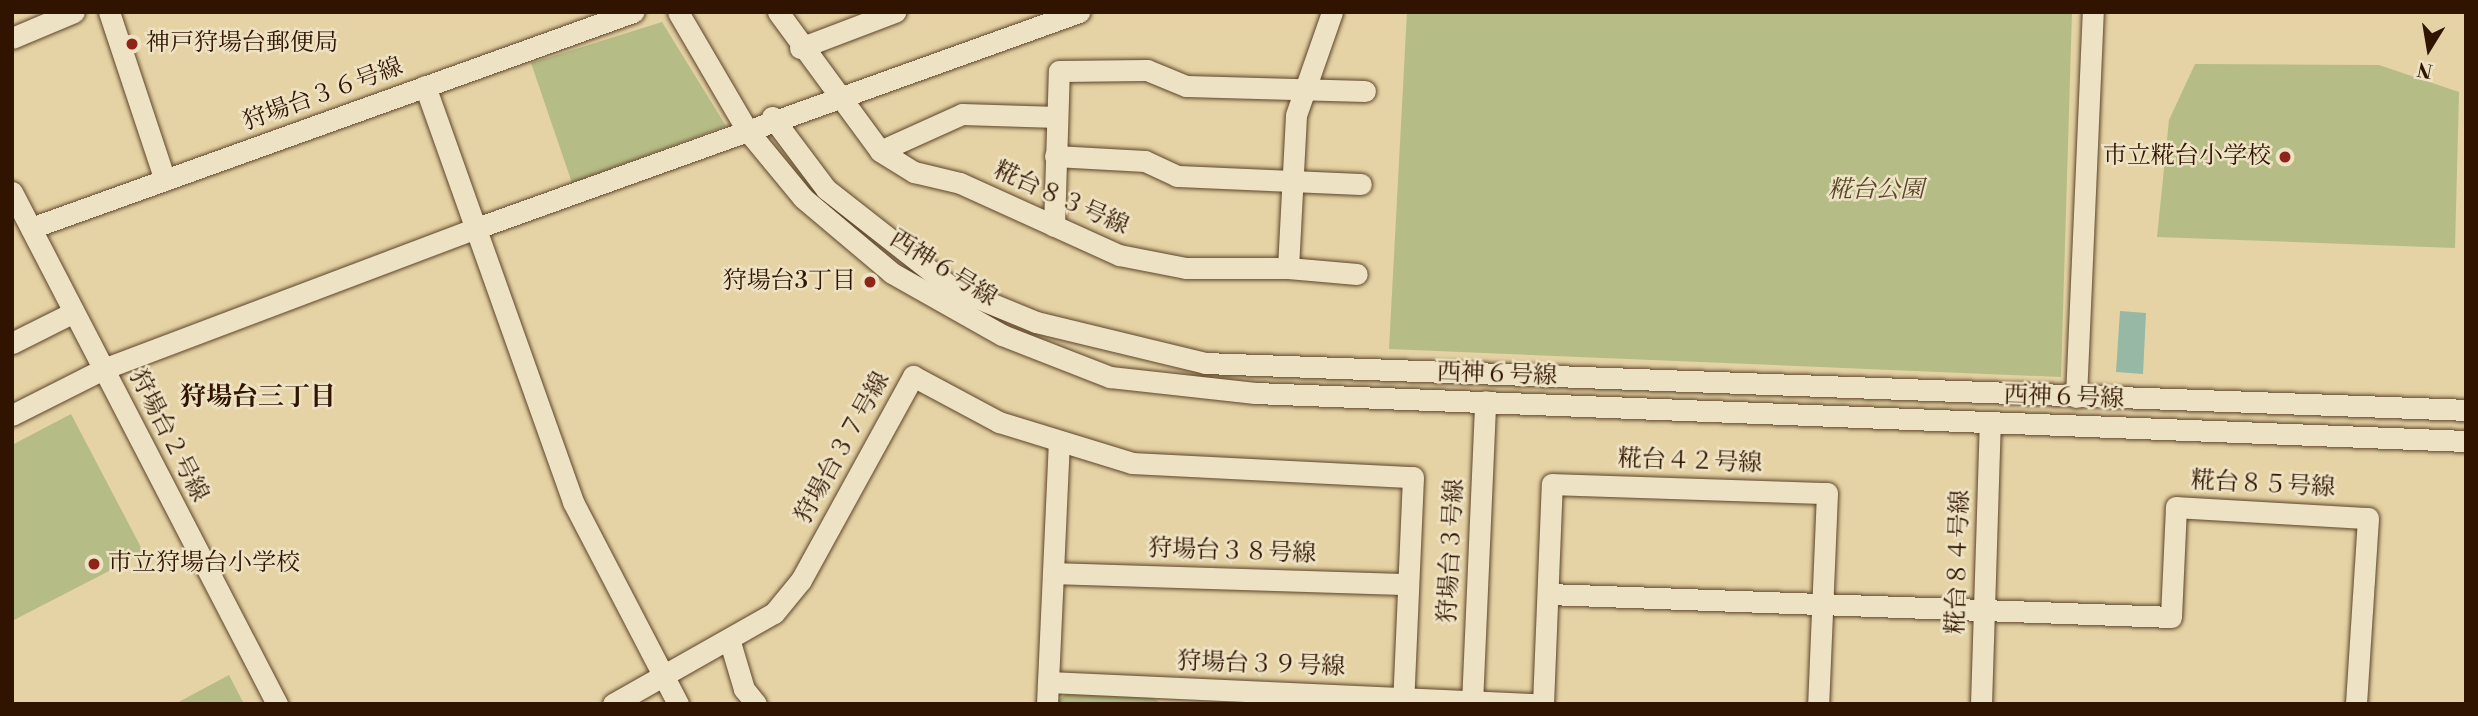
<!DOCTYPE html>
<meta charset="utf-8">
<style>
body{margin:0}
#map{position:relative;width:2478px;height:716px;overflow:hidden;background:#e5d3a5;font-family:"Libre Bodoni","Noto Serif JP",serif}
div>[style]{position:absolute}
.green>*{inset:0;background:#b6bc85}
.water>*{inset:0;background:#96b8a5}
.roads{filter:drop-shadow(0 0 2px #5d4429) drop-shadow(0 0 2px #5d4429)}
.minor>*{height:21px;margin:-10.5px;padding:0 10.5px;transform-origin:10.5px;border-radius:10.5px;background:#eee2c4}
.dots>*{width:19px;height:19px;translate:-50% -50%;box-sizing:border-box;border:4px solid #eee2c4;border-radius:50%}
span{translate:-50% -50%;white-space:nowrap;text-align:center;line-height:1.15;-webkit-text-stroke:5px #eee2c4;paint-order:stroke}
.poi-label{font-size:24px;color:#301400}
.left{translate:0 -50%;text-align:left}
.right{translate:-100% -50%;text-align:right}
.street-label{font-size:24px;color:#301400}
.park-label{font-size:24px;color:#584628;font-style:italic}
.neighbourhood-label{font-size:26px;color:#301400;font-weight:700}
.frame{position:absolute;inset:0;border:14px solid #301400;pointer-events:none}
.north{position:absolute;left:2394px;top:14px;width:70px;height:70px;-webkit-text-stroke:5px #eee2c4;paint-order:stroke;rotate:191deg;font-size:19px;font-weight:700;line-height:28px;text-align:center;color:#301400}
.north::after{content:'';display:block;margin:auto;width:24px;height:32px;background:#301400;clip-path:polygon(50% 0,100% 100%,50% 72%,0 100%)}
</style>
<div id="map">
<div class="green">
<i style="clip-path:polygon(1407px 12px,2072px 12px,2061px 377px,1389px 349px)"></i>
<i style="clip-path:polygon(662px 22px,726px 126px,572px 183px,531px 63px)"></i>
<i style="clip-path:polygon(2195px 64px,2379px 65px,2459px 92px,2455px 248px,2157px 237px,2169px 120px)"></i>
<i style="clip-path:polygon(71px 414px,144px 553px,12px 621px,12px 445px)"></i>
<i style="clip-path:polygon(229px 675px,244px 704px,175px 704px)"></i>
<i style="clip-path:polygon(1068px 693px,1150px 696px,1162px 704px,1053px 704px)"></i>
</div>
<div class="water">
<i style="clip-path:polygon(2120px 311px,2146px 313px,2143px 374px,2116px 372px)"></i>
</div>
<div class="roads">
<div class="minor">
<i style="left:109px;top:12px;width:177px;rotate:71.6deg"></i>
<i style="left:678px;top:12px;width:137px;rotate:59.7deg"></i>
<i style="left:747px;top:130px;width:88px;rotate:50.5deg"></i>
<i style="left:803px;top:198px;width:116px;rotate:40.1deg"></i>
<i style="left:892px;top:273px;width:126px;rotate:29.4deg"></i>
<i style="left:1002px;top:335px;width:116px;rotate:21.3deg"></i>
<i style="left:1110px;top:377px;width:146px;rotate:6.3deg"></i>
<i style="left:1255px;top:393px;width:1212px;rotate:2.27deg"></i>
<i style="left:778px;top:12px;width:172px;rotate:53.7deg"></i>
<i style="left:880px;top:151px;width:40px;rotate:32deg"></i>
<i style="left:914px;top:172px;width:47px;rotate:13.4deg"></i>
<i style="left:960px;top:183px;width:175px;rotate:24.4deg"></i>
<i style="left:1119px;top:255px;width:68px;rotate:11deg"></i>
<i style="left:1186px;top:268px;width:102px"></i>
<i style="left:1288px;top:268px;width:153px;rotate:-87deg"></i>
<i style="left:1296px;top:115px;width:109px;rotate:-70.7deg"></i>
<i style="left:12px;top:38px;width:67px;rotate:-22.8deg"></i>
<i style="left:800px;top:48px;width:102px;rotate:-20.8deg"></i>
<i style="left:425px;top:86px;width:442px;rotate:70.4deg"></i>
<i style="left:573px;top:502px;width:228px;rotate:62.5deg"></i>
<i style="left:772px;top:117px;width:90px;rotate:53.1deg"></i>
<i style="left:826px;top:189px;width:159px;rotate:38.1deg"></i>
<i style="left:951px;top:287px;width:92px;rotate:22.4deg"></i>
<i style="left:1036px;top:322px;width:174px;rotate:13.6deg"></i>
<i style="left:1205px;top:363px;width:1262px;rotate:2.13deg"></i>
<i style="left:880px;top:151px;width:90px;rotate:-24.3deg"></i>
<i style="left:962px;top:114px;width:95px;rotate:1.8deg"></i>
<i style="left:1055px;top:156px;width:90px;rotate:3.2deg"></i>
<i style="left:1145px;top:161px;width:35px;rotate:25deg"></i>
<i style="left:1177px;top:176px;width:184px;rotate:2.5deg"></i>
<i style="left:12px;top:192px;width:577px;rotate:62.63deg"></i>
<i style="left:1054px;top:226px;width:155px;rotate:-88.2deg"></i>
<i style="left:1059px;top:71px;width:88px;rotate:-0.7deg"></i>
<i style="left:1147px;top:70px;width:42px;rotate:22.3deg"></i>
<i style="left:1186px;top:86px;width:179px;rotate:1.6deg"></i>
<i style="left:31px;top:228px;width:640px;rotate:-19.74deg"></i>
<i style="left:1288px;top:268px;width:69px;rotate:5deg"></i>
<i style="left:12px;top:343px;width:69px;rotate:-26.6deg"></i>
<i style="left:2076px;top:397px;width:385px;rotate:-87.5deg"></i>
<i style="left:12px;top:415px;width:102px;rotate:-26.8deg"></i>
<i style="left:103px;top:369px;width:397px;rotate:-20.7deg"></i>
<i style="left:474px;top:229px;width:643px;rotate:-19.73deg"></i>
<i style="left:1053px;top:573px;width:355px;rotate:1.8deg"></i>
<i style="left:1548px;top:594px;width:623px;rotate:2.11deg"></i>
<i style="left:2171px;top:617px;width:110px;rotate:-87.4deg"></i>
<i style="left:2176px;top:507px;width:192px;rotate:3.3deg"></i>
<i style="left:2368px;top:518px;width:186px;rotate:93.7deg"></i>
<i style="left:730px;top:642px;width:49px;rotate:73.4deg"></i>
<i style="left:744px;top:689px;width:19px;rotate:51deg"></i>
<i style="left:1048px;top:682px;width:489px;rotate:2.6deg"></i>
<i style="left:613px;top:704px;width:185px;rotate:-29.5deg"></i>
<i style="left:774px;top:613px;width:43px;rotate:-50.7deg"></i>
<i style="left:801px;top:580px;width:233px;rotate:-61.2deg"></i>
<i style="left:913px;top:376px;width:98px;rotate:28.1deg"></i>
<i style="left:999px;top:422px;width:139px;rotate:17.1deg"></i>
<i style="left:1132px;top:463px;width:281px;rotate:2.9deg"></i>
<i style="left:1413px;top:477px;width:227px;rotate:92.5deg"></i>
<i style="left:1047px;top:704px;width:260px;rotate:-87.4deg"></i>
<i style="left:1472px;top:704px;width:303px;rotate:-87.5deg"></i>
<i style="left:1543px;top:704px;width:220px;rotate:-87.7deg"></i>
<i style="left:1552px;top:484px;width:275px;rotate:1.9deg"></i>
<i style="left:1827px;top:493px;width:211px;rotate:92.4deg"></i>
<i style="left:1981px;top:704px;width:282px;rotate:-88.2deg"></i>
</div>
</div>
<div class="dots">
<i style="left:132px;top:44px;background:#8f2418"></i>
<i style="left:2285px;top:157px;background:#8f2418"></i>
<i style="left:870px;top:282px;background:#8f2418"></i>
<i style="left:94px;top:564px;background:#8f2418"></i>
</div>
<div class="poi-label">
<span class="left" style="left:146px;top:44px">神戸狩場台郵便局</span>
<span class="right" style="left:2271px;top:157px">市立糀台小学校</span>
<span class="right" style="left:856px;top:282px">狩場台3丁目</span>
<span class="left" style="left:108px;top:564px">市立狩場台小学校</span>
</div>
<div class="street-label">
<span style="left:323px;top:95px;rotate:-20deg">狩場台３６号線</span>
<span style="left:1061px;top:199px;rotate:24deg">糀台８３号線</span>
<span style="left:943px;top:269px;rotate:32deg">西神６号線</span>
<span style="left:1497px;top:375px;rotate:2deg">西神６号線</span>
<span style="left:2064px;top:398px;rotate:2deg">西神６号線</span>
<span style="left:168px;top:436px;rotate:63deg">狩場台２号線</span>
<span style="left:843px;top:448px;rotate:-61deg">狩場台３７号線</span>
<span style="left:1690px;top:462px;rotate:2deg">糀台４２号線</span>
<span style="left:2263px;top:485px;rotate:3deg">糀台８５号線</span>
<span style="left:1452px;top:551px;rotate:-87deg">狩場台３号線</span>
<span style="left:1232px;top:552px;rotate:2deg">狩場台３８号線</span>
<span style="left:1959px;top:562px;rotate:-88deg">糀台８４号線</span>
<span style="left:1261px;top:665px;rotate:2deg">狩場台３９号線</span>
</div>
<div class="park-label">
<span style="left:1876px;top:191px">糀台公園</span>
</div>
<div class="neighbourhood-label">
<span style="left:258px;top:398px">狩場台三丁目</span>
</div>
<div class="frame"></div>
<div class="north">N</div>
</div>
